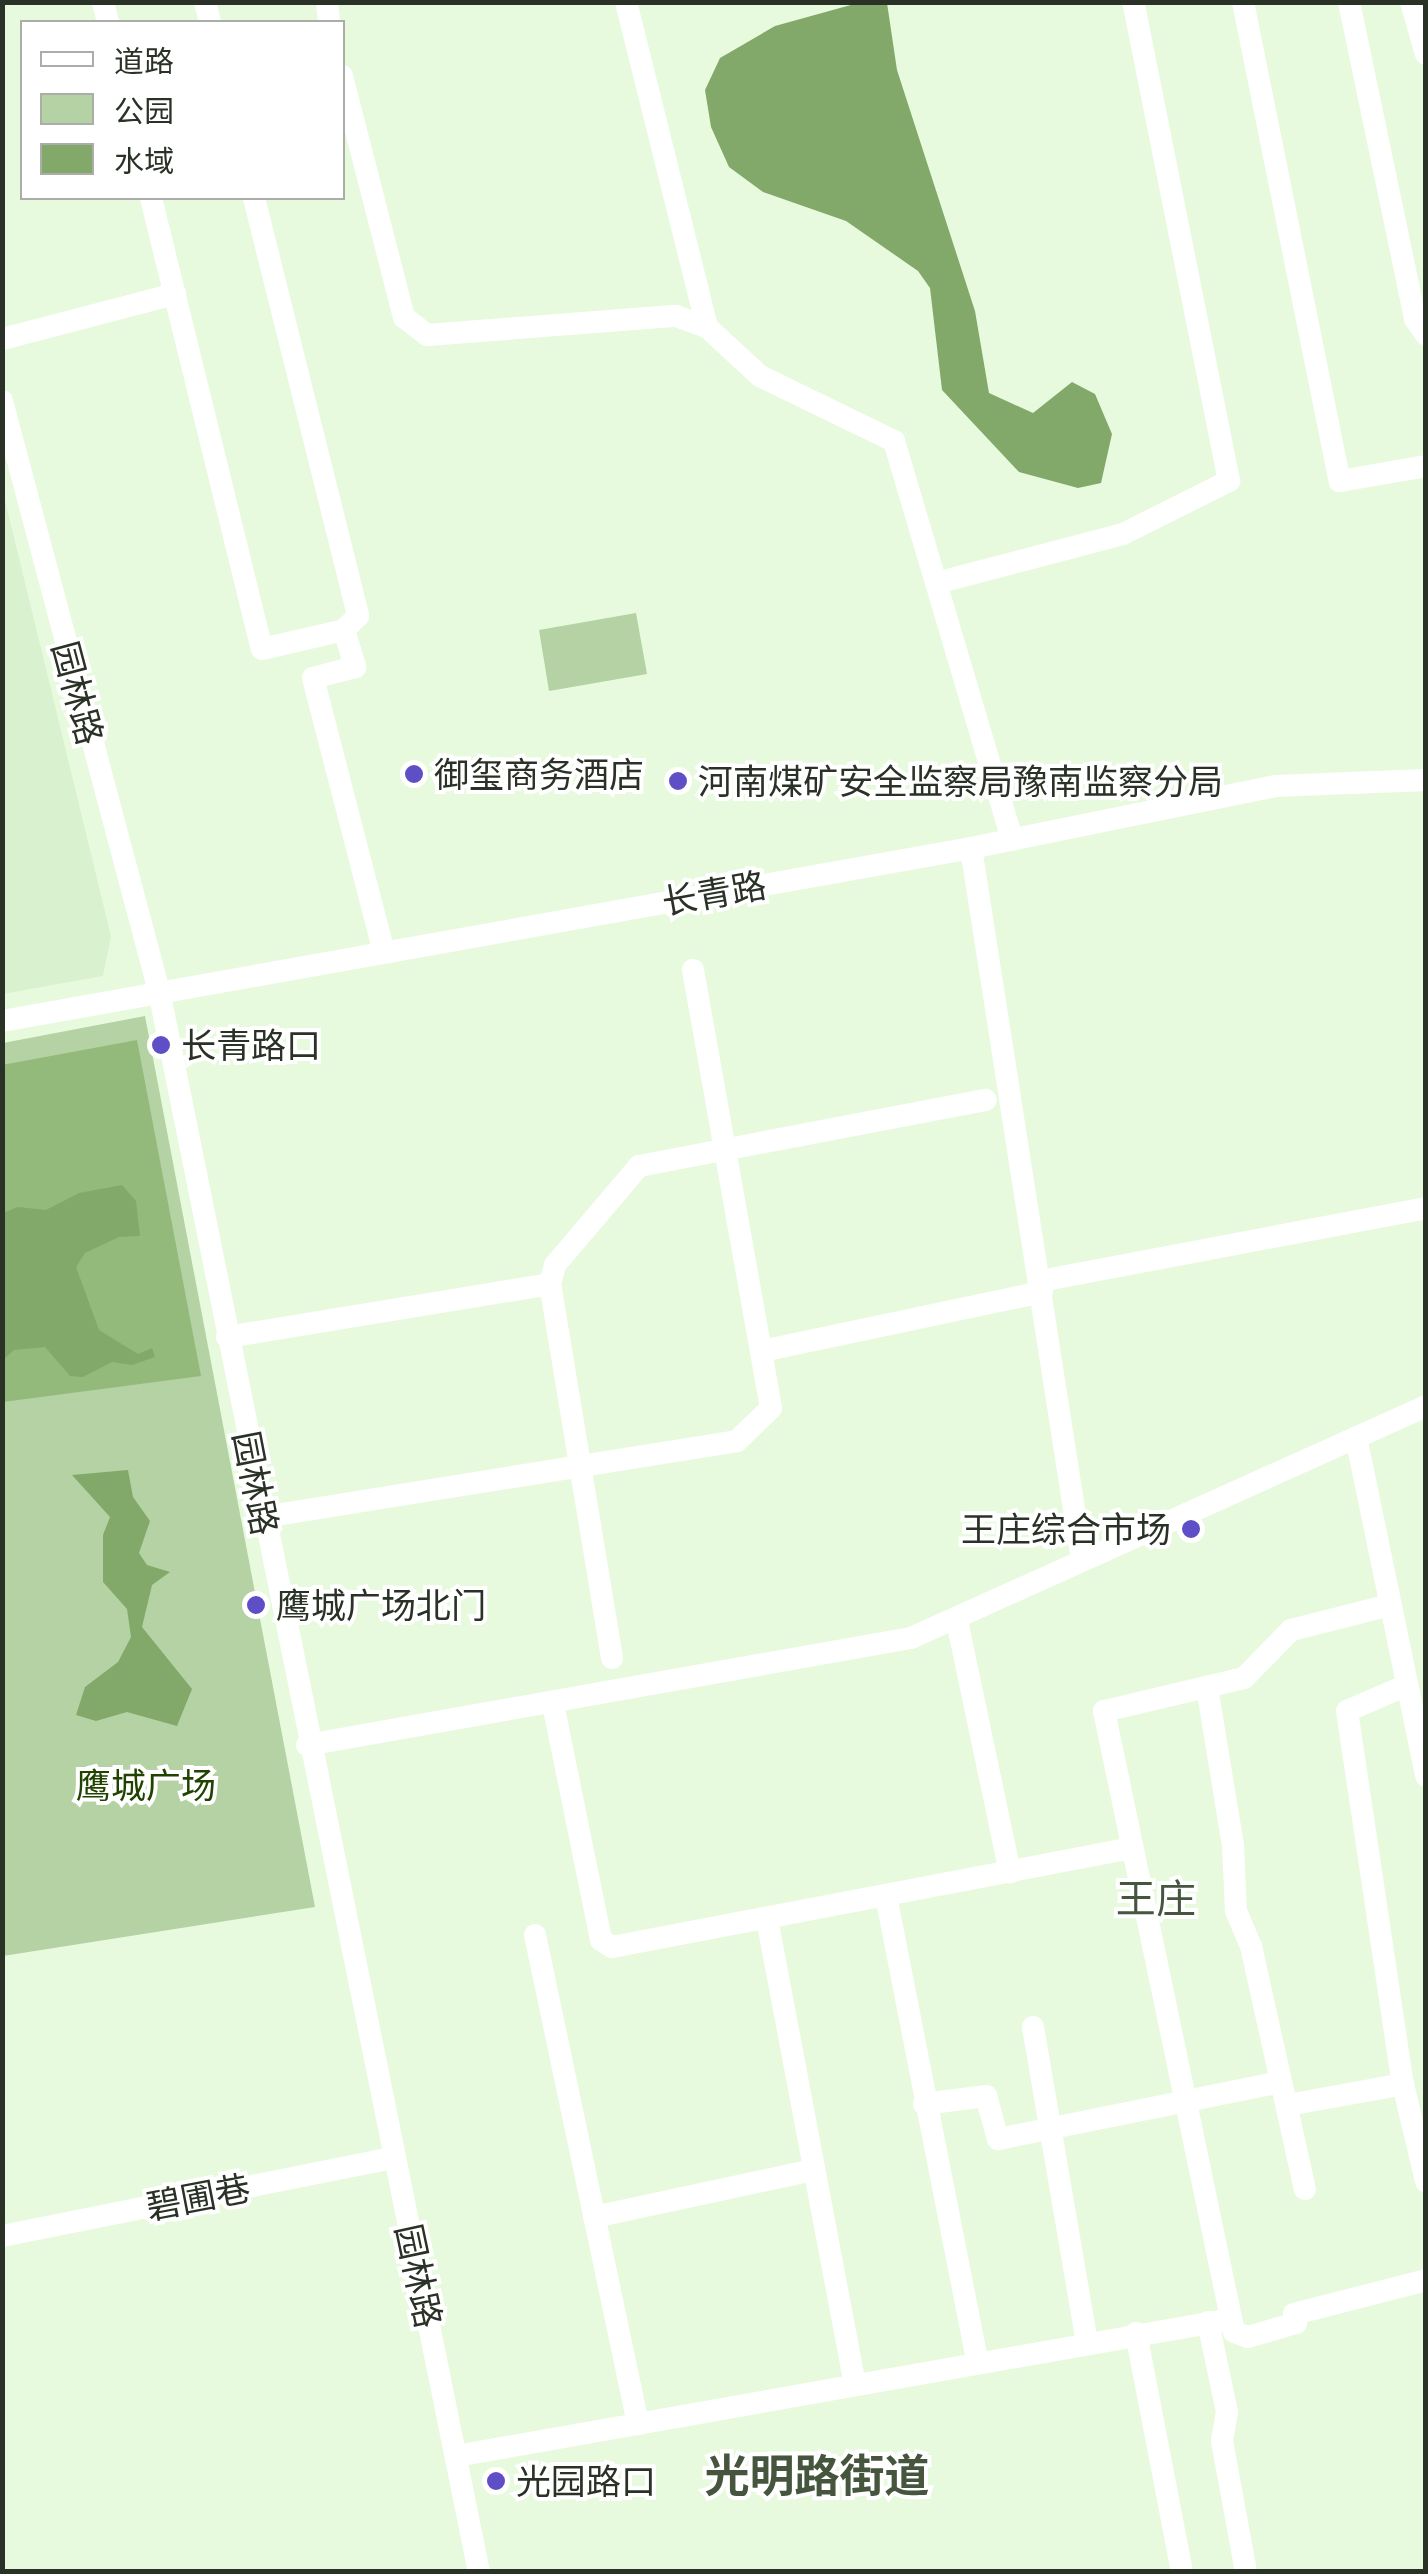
<!DOCTYPE html>
<meta charset="utf-8">
<style>
body{margin:0}
#map{position:relative;width:1428px;height:2574px;overflow:hidden;background:#e8fade;font-family:"PT Sans Narrow","Noto Sans SC",sans-serif}
div>[style]{position:absolute}
.built>*{inset:0;background:#daf1cf}
.green>*{inset:0;background:#b4d2a3}
.forest>*{inset:0;background:#93ba7b}
.water>*{inset:0;background:#82a96a}
.minor>*{height:22px;margin:-11px;padding:0 11px;transform-origin:11px;border-radius:11px;background:#fff}
.dots>*{width:28px;height:28px;translate:-50% -50%;box-sizing:border-box;border:5px solid #fff;border-radius:50%}
span{translate:-50% -50%;white-space:nowrap;text-align:center;line-height:1.15;-webkit-text-stroke:8px #fff;paint-order:stroke}
.street-label{font-size:35px;color:#2a3126}
.poi-label{font-size:35px;color:#2a3126}
.left{translate:0 -50%;text-align:left}
.right{translate:-100% -50%;text-align:right}
.park-label{font-size:35px;color:#204400}
.quarter-label{font-size:40px;color:#46553d}
.district-label{font-size:45px;color:#46553d;font-weight:700}
.frame{position:absolute;inset:0;border:5px solid #2a3126;pointer-events:none}
.legend{position:absolute;left:20px;top:20px;width:325px;height:180px;box-sizing:border-box;background:#fff;border:2px solid #aaada8;margin:0;padding:12px 18px;list-style:none;font-size:30px;color:#2a3126}
.legend li{display:flex;align-items:center;gap:20px;height:50px}
.legend b{width:50px;border:2px solid #aaada8}
</style>
<div id="map">
<div class="built">
<i style="clip-path:polygon(3px 492px,111px 936px,103px 976px,3px 994px)"></i>
</div>
<div class="green">
<i style="clip-path:polygon(636px 613px,647px 674px,549px 691px,539px 630px)"></i>
<i style="clip-path:polygon(145px 1016px,315px 1907px,3px 1956px,3px 1043px)"></i>
</div>
<div class="forest">
<i style="clip-path:polygon(137px 1040px,201px 1376px,3px 1402px,2px 1065px)"></i>
</div>
<div class="water">
<i style="clip-path:polygon(858px 3px,887px 3px,897px 70px,975px 311px,989px 393px,1033px 413px,1072px 382px,1095px 394px,1112px 434px,1101px 483px,1078px 488px,1019px 472px,942px 390px,930px 288px,918px 271px,846px 221px,763px 192px,729px 167px,711px 127px,705px 90px,720px 58px,775px 26px)"></i>
<i style="clip-path:polygon(122px 1185px,136px 1201px,140px 1236px,119px 1237px,85px 1253px,76px 1267px,99px 1330px,138px 1354px,152px 1348px,155px 1357px,132px 1365px,112px 1362px,83px 1377px,70px 1376px,45px 1347px,14px 1350px,3px 1360px,3px 1213px,18px 1207px,46px 1210px,79px 1193px)"></i>
<i style="clip-path:polygon(128px 1470px,133px 1497px,150px 1521px,139px 1553px,147px 1565px,170px 1572px,152px 1585px,142px 1627px,192px 1689px,177px 1726px,127px 1712px,96px 1721px,76px 1715px,85px 1687px,118px 1662px,131px 1637px,127px 1609px,103px 1582px,103px 1535px,110px 1517px,72px 1475px)"></i>
</div>
<div class="minor">
<i style="left:103px;top:2px;width:21px;rotate:76deg"></i>
<i style="left:205px;top:2px;width:21px;rotate:76deg"></i>
<i style="left:327px;top:2px;width:20px;rotate:84deg"></i>
<i style="left:626px;top:2px;width:335px;rotate:76deg"></i>
<i style="left:1243px;top:2px;width:489px;rotate:78.6deg"></i>
<i style="left:1340px;top:481px;width:87px;rotate:-9.9deg"></i>
<i style="left:1349px;top:2px;width:324px;rotate:78.2deg"></i>
<i style="left:1415px;top:319px;width:19px;rotate:55deg"></i>
<i style="left:1411px;top:2px;width:54px;rotate:73.9deg"></i>
<i style="left:342px;top:76px;width:249px;rotate:75.6deg"></i>
<i style="left:404px;top:317px;width:29px;rotate:38deg"></i>
<i style="left:427px;top:335px;width:250px;rotate:-4.4deg"></i>
<i style="left:676px;top:316px;width:33px;rotate:20deg"></i>
<i style="left:707px;top:327px;width:72px;rotate:42.8deg"></i>
<i style="left:760px;top:376px;width:149px;rotate:25.9deg"></i>
<i style="left:894px;top:441px;width:416px;rotate:73.5deg"></i>
<i style="left:151px;top:198px;width:464px;rotate:76.2deg"></i>
<i style="left:262px;top:649px;width:84px;rotate:-13deg"></i>
<i style="left:344px;top:630px;width:39px;rotate:73deg"></i>
<i style="left:355px;top:667px;width:43px;rotate:165.3deg"></i>
<i style="left:313px;top:678px;width:283px;rotate:75.5deg"></i>
<i style="left:254px;top:198px;width:431px;rotate:76deg"></i>
<i style="left:358px;top:616px;width:20px;rotate:135deg"></i>
<i style="left:2px;top:339px;width:179px;rotate:-14.6deg"></i>
<i style="left:2px;top:401px;width:611px;rotate:75.1deg"></i>
<i style="left:159px;top:991px;width:1613px;rotate:78.56deg"></i>
<i style="left:940px;top:582px;width:189px;rotate:-14.7deg"></i>
<i style="left:1123px;top:534px;width:119px;rotate:-26.6deg"></i>
<i style="left:1229px;top:481px;width:489px;rotate:-101.3deg"></i>
<i style="left:971px;top:848px;width:721px;rotate:81.14deg"></i>
<i style="left:2px;top:1021px;width:984px;rotate:-10.12deg"></i>
<i style="left:971px;top:848px;width:310px;rotate:-11.5deg"></i>
<i style="left:1275px;top:786px;width:151px;rotate:-2.3deg"></i>
<i style="left:1040px;top:1281px;width:393px;rotate:-10.7deg"></i>
<i style="left:227px;top:1337px;width:327px;rotate:-9.3deg"></i>
<i style="left:762px;top:1351px;width:286px;rotate:-11.9deg"></i>
<i style="left:1356px;top:1437px;width:346px;rotate:78.3deg"></i>
<i style="left:263px;top:1517px;width:480px;rotate:-9.1deg"></i>
<i style="left:737px;top:1441px;width:47px;rotate:-44.1deg"></i>
<i style="left:771px;top:1408px;width:445px;rotate:-100.1deg"></i>
<i style="left:1390px;top:1605px;width:102px;rotate:165.8deg"></i>
<i style="left:1291px;top:1630px;width:67px;rotate:134.4deg"></i>
<i style="left:1244px;top:1678px;width:144px;rotate:166.7deg"></i>
<i style="left:1104px;top:1711px;width:634px;rotate:78.18deg"></i>
<i style="left:1234px;top:2332px;width:15px;rotate:20deg"></i>
<i style="left:1248px;top:2337px;width:50px;rotate:-16.3deg"></i>
<i style="left:1296px;top:2323px;width:9px;rotate:-103deg"></i>
<i style="left:1294px;top:2314px;width:136px;rotate:-14.4deg"></i>
<i style="left:957px;top:1621px;width:257px;rotate:78.1deg"></i>
<i style="left:612px;top:1658px;width:379px;rotate:-99.4deg"></i>
<i style="left:550px;top:1284px;width:20px;rotate:-75deg"></i>
<i style="left:555px;top:1265px;width:130px;rotate:-49.7deg"></i>
<i style="left:639px;top:1166px;width:353px;rotate:-10.8deg"></i>
<i style="left:1407px;top:1685px;width:65px;rotate:156.6deg"></i>
<i style="left:1347px;top:1711px;width:377px;rotate:81.5deg"></i>
<i style="left:1403px;top:2084px;width:100px;rotate:76.7deg"></i>
<i style="left:1207px;top:1687px;width:161px;rotate:80.7deg"></i>
<i style="left:1233px;top:1846px;width:65px;rotate:87.4deg"></i>
<i style="left:1236px;top:1911px;width:38px;rotate:67deg"></i>
<i style="left:1251px;top:1946px;width:249px;rotate:77.5deg"></i>
<i style="left:553px;top:1704px;width:241px;rotate:78.5deg"></i>
<i style="left:601px;top:1940px;width:13px;rotate:32deg"></i>
<i style="left:612px;top:1947px;width:529px;rotate:-10.78deg"></i>
<i style="left:307px;top:1745px;width:613px;rotate:-10.05deg"></i>
<i style="left:911px;top:1638px;width:565px;rotate:-24.25deg"></i>
<i style="left:886px;top:1896px;width:474px;rotate:78.9deg"></i>
<i style="left:767px;top:1919px;width:474px;rotate:79.3deg"></i>
<i style="left:535px;top:1935px;width:500px;rotate:78.1deg"></i>
<i style="left:1033px;top:2027px;width:320px;rotate:80.3deg"></i>
<i style="left:924px;top:2104px;width:63px;rotate:-7.4deg"></i>
<i style="left:986px;top:2096px;width:45px;rotate:74.4deg"></i>
<i style="left:998px;top:2139px;width:288px;rotate:-11.4deg"></i>
<i style="left:1288px;top:2105px;width:117px;rotate:-10.3deg"></i>
<i style="left:594px;top:2217px;width:224px;rotate:-12.1deg"></i>
<i style="left:2px;top:2236px;width:400px;rotate:-11.3deg"></i>
<i style="left:1208px;top:2322px;width:92px;rotate:78.1deg"></i>
<i style="left:1227px;top:2412px;width:29px;rotate:100deg"></i>
<i style="left:1222px;top:2441px;width:133px;rotate:79.6deg"></i>
<i style="left:1136px;top:2333px;width:243px;rotate:79.1deg"></i>
<i style="left:456px;top:2456px;width:787px;rotate:-10.02deg"></i>
</div>
<div class="dots">
<i style="left:414px;top:774px;background:#5f4fc7"></i>
<i style="left:678px;top:781px;background:#5f4fc7"></i>
<i style="left:161px;top:1045px;background:#5f4fc7"></i>
<i style="left:1191px;top:1529px;background:#5f4fc7"></i>
<i style="left:256px;top:1605px;background:#5f4fc7"></i>
<i style="left:496px;top:2481px;background:#5f4fc7"></i>
</div>
<div class="street-label">
<span style="left:78px;top:693px;rotate:75deg">园林路</span>
<span style="left:714px;top:893px;rotate:-10deg">长青路</span>
<span style="left:256px;top:1483px;rotate:79deg">园林路</span>
<span style="left:198px;top:2197px;rotate:-11deg">碧圃巷</span>
<span style="left:419px;top:2276px;rotate:78deg">园林路</span>
</div>
<div class="poi-label">
<span class="left" style="left:434px;top:774px">御玺商务酒店</span>
<span class="left" style="left:698px;top:781px">河南煤矿安全监察局豫南监察分局</span>
<span class="left" style="left:181px;top:1045px">长青路口</span>
<span class="right" style="left:1171px;top:1529px">王庄综合市场</span>
<span class="left" style="left:276px;top:1605px">鹰城广场北门</span>
<span class="left" style="left:516px;top:2481px">光园路口</span>
</div>
<div class="park-label">
<span style="left:146px;top:1785px">鹰城广场</span>
</div>
<div class="quarter-label">
<span style="left:1156px;top:1898px">王庄</span>
</div>
<div class="district-label">
<span style="left:817px;top:2476px">光明路街道</span>
</div>
<div class="frame"></div>
<ul class="legend">
<li><b style="height:12px;background:#fff"></b>道路</li>
<li><b style="height:28px;background:#b4d2a3"></b>公园</li>
<li><b style="height:28px;background:#82a96a"></b>水域</li>
</ul>
</div>
